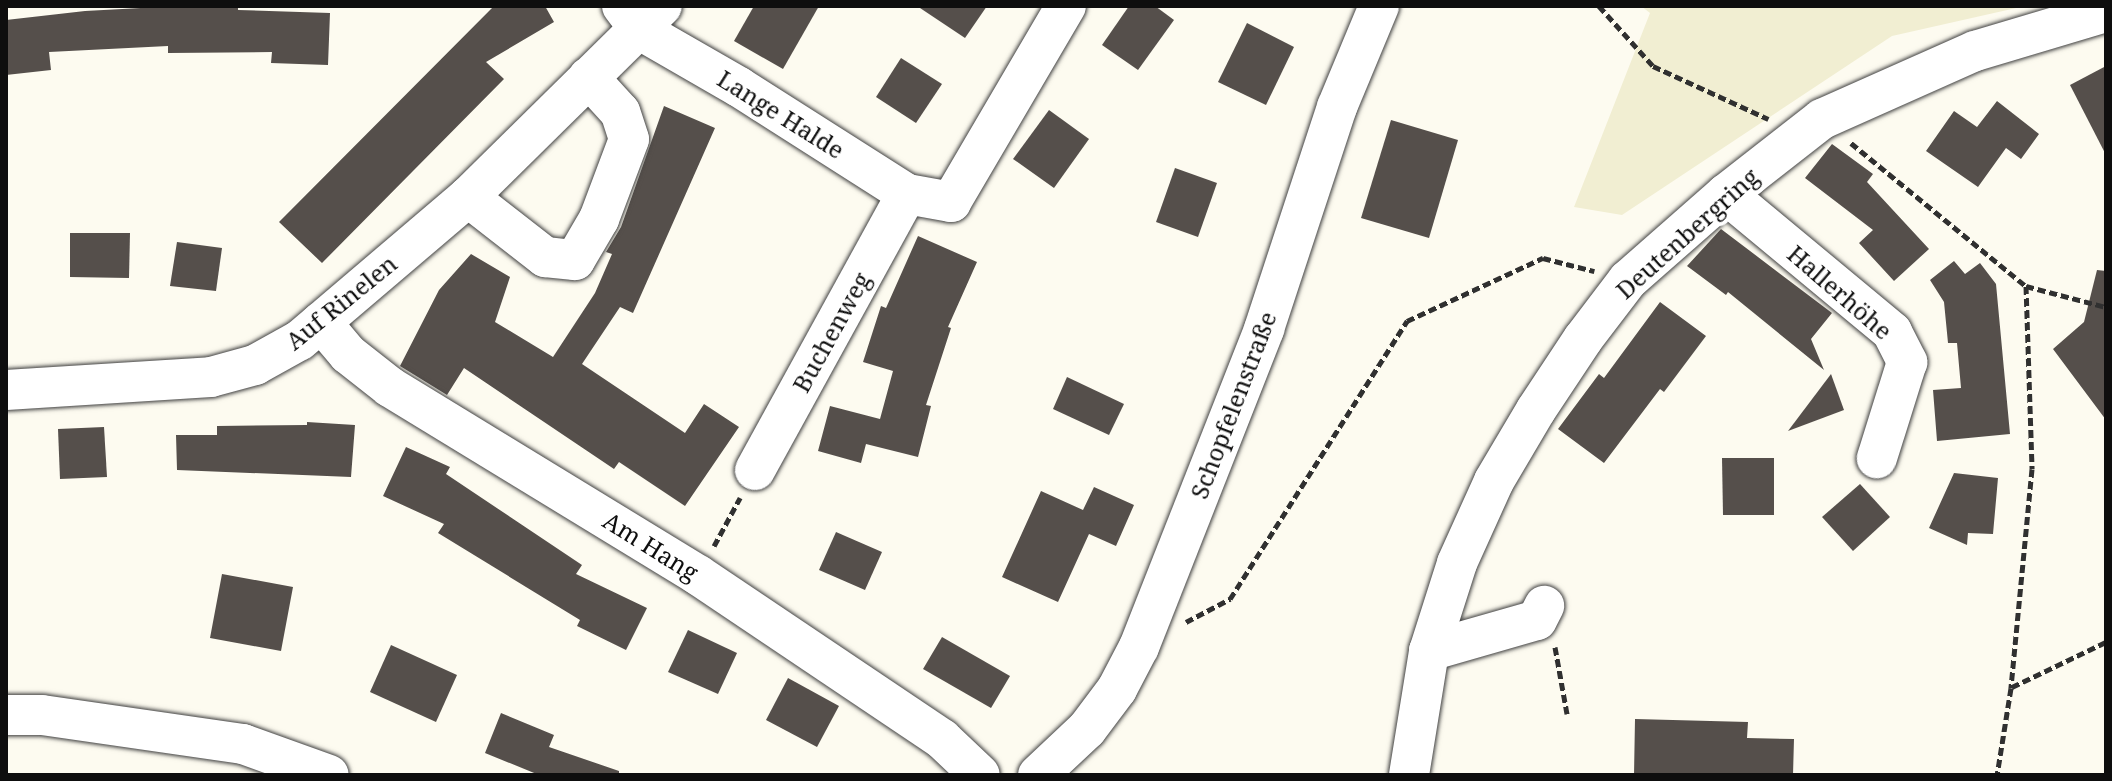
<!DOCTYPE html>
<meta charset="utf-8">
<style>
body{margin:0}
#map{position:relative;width:2112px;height:781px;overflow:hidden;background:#fdfbf0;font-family:"Noto Serif",serif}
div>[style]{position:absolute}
.farmland>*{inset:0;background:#f1eed2}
.building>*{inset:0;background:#554f4b}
.path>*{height:5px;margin-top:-2.5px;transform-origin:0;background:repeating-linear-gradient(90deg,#303030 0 8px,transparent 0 12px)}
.roads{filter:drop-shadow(0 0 2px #414141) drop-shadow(0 0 2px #414141)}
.minor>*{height:40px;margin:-20px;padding:0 20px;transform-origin:20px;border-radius:20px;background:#fff}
span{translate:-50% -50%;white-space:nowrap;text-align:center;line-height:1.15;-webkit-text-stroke:8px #fff;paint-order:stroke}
.street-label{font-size:24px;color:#0e0e0e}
.frame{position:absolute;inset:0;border:8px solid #0e0e0e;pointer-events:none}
</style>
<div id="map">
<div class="farmland">
<i style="clip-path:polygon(1641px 6px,2025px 6px,1892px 36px,1622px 215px,1574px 207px,1650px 13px)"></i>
</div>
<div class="building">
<i style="clip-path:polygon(178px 6px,238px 6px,238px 10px,330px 13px,328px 65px,271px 63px,272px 52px,168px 53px,168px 46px,49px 52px,51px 70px,6px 75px,6px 20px,85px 11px)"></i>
<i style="clip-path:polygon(494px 6px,545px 6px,554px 22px,486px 62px,504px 79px,322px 263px,279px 222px)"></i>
<i style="clip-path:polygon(754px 6px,819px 6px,783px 69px,734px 41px)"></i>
<i style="clip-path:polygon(917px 6px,987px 6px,965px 38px)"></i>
<i style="clip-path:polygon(1129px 6px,1155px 6px,1174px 20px,1138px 70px,1102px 45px)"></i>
<i style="clip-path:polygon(1247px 23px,1294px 47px,1266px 105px,1218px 82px)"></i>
<i style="clip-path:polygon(901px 58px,942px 84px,916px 123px,876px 97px)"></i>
<i style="clip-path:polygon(2106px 66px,2106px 155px,2070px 85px)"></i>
<i style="clip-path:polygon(1997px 101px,2039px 134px,2021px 159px,2006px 148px,1978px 187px,1926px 151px,1954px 111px,1977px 127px)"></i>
<i style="clip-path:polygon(664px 106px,715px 128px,633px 313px,620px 307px,582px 364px,685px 433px,704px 404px,739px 427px,685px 506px,619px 462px,614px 469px,464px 368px,447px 395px,400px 366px,439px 290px,471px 254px,510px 277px,495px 322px,553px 357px,595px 293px,612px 254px,606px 252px,621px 227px)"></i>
<i style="clip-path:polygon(1049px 110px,1089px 139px,1054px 188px,1013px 159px)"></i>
<i style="clip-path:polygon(1391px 120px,1458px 140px,1429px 238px,1361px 218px)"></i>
<i style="clip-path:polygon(1832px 144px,1873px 174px,1867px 182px,1929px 249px,1894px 281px,1859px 243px,1873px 230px,1805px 178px)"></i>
<i style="clip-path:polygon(1175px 168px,1217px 183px,1198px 237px,1156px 222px)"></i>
<i style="clip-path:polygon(1721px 229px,1832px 313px,1811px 339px,1824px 370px,1728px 292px,1726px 295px,1687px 266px)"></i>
<i style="clip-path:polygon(70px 233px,130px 233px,129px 278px,70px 277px)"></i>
<i style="clip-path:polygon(918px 236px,977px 262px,948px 327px,951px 328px,926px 405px,931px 406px,918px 457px,866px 444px,861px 463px,818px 451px,830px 406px,880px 419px,893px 371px,863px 362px,881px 306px,886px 308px)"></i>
<i style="clip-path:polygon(177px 242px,222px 248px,216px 291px,170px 286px)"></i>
<i style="clip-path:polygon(1954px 261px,1965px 274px,1980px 263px,1996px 284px,2010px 434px,1937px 441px,1933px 390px,1961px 388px,1957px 343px,1948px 343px,1944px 302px,1930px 280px)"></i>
<i style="clip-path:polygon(2097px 270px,2106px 271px,2106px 420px,2053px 349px,2084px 322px)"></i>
<i style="clip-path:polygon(1660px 302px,1706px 336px,1664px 392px,1660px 389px,1604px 463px,1558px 429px,1599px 374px,1604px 378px)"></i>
<i style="clip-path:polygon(1831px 374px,1844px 410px,1788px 431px)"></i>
<i style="clip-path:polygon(1067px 377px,1124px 404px,1109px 435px,1053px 409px)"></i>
<i style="clip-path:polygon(307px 422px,355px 425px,351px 477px,177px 470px,176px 435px,217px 435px,217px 426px,307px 425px)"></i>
<i style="clip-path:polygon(104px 427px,107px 477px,60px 479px,58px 429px)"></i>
<i style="clip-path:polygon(406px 447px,450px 467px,446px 474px,582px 565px,576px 574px,647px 608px,626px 650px,577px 626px,580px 620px,438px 533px,444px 524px,383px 496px)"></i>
<i style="clip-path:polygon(1722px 458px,1774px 458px,1774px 515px,1723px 515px)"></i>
<i style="clip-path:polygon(1954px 473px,1998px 478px,1993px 534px,1968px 533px,1967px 545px,1929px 528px)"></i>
<i style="clip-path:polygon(1860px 484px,1890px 517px,1853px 551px,1822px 517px)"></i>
<i style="clip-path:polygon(1094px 487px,1134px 505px,1116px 546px,1089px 534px,1058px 602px,1002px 577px,1041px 491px,1083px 510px)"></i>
<i style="clip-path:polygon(836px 532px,882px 552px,865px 590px,819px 570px)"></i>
<i style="clip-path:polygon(222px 574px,293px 587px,281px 651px,210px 638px)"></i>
<i style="clip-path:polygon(688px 630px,737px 653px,718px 694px,668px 672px)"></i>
<i style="clip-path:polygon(942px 637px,1010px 676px,991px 708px,923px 669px)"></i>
<i style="clip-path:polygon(391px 645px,457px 675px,436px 722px,370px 692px)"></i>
<i style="clip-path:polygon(788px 678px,839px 706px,817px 747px,766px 720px)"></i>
<i style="clip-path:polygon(501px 713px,554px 735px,549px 747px,619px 771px,619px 775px,539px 775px,485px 753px)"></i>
<i style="clip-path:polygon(1635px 719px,1748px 722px,1747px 738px,1794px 739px,1793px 775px,1634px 775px)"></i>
</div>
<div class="path">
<i style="left:1599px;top:6px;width:81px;rotate:48deg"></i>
<i style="left:1653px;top:66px;width:127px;rotate:24.7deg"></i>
<i style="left:1851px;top:143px;width:226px;rotate:39.3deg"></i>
<i style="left:2026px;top:286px;width:183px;rotate:88.1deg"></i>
<i style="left:2032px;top:469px;width:220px;rotate:95.5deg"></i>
<i style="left:2011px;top:688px;width:88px;rotate:99.1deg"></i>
<i style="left:2026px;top:286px;width:83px;rotate:14.7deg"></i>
<i style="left:714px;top:546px;width:55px;rotate:-61.6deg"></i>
<i style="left:1186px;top:622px;width:50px;rotate:-27.6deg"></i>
<i style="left:1230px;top:599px;width:330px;rotate:-57.5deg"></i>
<i style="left:1407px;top:321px;width:150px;rotate:-24.9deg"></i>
<i style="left:1543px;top:258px;width:53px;rotate:14.3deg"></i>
<i style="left:1555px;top:647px;width:68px;rotate:79.8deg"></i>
<i style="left:2012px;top:687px;width:104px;rotate:-25.6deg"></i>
</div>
<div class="roads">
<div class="minor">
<i style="left:622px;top:6px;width:30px;rotate:53deg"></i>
<i style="left:640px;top:30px;width:114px;rotate:29.9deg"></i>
<i style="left:739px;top:87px;width:199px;rotate:32.5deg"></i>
<i style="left:907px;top:194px;width:45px;rotate:10.3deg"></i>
<i style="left:951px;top:202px;width:227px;rotate:-59.6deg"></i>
<i style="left:1726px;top:194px;width:216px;rotate:39.7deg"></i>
<i style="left:1892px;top:332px;width:34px;rotate:63deg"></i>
<i style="left:1907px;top:362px;width:101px;rotate:107.4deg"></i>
<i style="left:468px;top:197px;width:98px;rotate:37.9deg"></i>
<i style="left:545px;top:257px;width:30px;rotate:6deg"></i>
<i style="left:575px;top:260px;width:48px;rotate:-59.7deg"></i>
<i style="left:599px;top:219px;width:85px;rotate:-69.4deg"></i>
<i style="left:629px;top:139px;width:28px;rotate:-108deg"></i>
<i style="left:620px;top:112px;width:47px;rotate:-132.4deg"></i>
<i style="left:321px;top:322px;width:42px;rotate:49.8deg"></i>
<i style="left:348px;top:354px;width:53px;rotate:38.2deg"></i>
<i style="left:390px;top:387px;width:361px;rotate:31.4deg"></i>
<i style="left:698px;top:575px;width:294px;rotate:33.9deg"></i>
<i style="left:942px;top:739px;width:52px;rotate:43.5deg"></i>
<i style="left:6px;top:390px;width:205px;rotate:-3.6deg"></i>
<i style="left:211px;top:377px;width:46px;rotate:-15.3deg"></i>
<i style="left:255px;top:365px;width:51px;rotate:-29.1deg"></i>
<i style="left:300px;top:340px;width:221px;rotate:-40.4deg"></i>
<i style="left:468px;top:197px;width:272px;rotate:-44.6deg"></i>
<i style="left:755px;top:470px;width:315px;rotate:-61.2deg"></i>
<i style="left:1429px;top:651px;width:112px;rotate:-16deg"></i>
<i style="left:1537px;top:620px;width:16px;rotate:-63deg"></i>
<i style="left:6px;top:715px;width:36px"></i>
<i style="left:42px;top:715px;width:203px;rotate:8.2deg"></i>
<i style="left:243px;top:744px;width:91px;rotate:19.8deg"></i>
<i style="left:1038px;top:775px;width:67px;rotate:-43.2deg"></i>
<i style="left:1087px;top:729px;width:50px;rotate:-53.1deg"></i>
<i style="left:1117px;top:689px;width:47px;rotate:-62.4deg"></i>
<i style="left:1139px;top:647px;width:342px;rotate:-68.5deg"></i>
<i style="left:1264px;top:329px;width:234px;rotate:-71.8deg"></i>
<i style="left:1337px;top:107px;width:109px;rotate:-67.4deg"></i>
<i style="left:1409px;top:775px;width:126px;rotate:-80.8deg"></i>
<i style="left:1429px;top:651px;width:92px;rotate:-72.3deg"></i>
<i style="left:1457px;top:563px;width:90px;rotate:-65.7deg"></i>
<i style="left:1494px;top:481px;width:82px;rotate:-59.4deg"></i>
<i style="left:1536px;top:410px;width:85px;rotate:-56.5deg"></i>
<i style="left:1583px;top:339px;width:74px;rotate:-52.7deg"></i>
<i style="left:1628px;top:280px;width:130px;rotate:-41.3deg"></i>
<i style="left:1726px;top:194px;width:122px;rotate:-38deg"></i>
<i style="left:1822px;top:119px;width:167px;rotate:-24deg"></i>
<i style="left:1975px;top:51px;width:137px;rotate:-16.6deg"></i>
</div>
</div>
<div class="street-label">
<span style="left:781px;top:114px;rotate:32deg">Lange Halde</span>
<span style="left:1687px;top:233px;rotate:-42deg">Deutenbergring</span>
<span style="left:1840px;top:292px;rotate:41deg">Hallerhöhe</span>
<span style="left:341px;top:302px;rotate:-39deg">Auf Rinelen</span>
<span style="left:831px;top:332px;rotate:-61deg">Buchenweg</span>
<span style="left:1233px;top:405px;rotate:-69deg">Schopfelenstraße</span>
<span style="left:651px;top:546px;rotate:32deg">Am Hang</span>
</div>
<div class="frame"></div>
</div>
